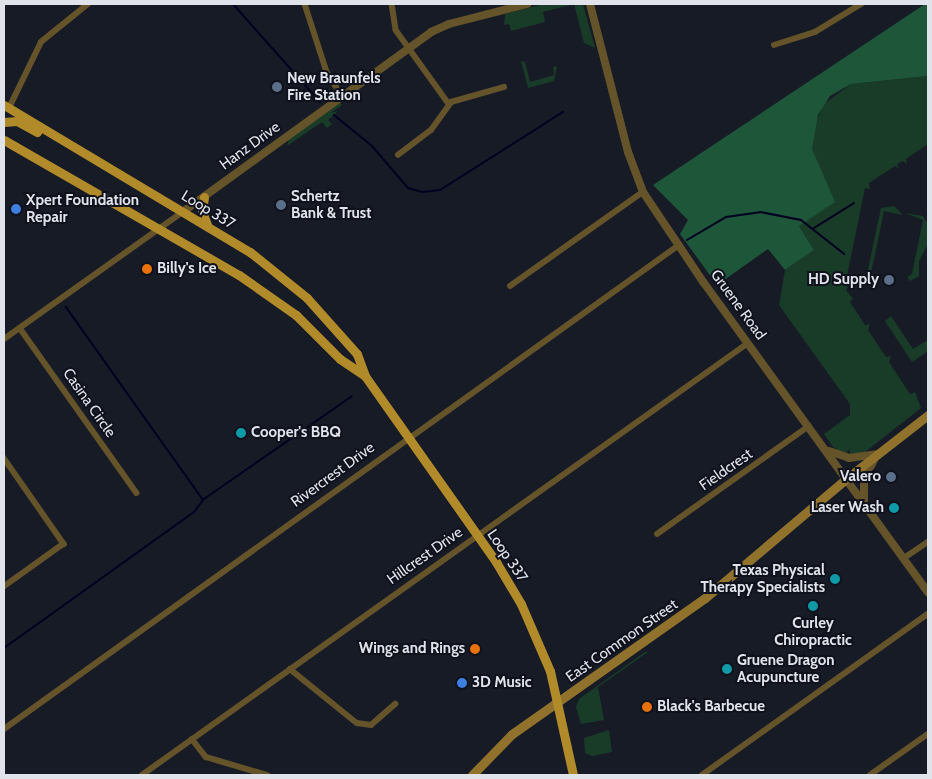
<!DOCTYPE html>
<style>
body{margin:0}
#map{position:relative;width:932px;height:779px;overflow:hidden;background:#171b26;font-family:Cabin,sans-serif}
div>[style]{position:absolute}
.green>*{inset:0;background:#193c28}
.forest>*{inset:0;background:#1d5638}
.stream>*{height:2px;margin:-1px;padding:0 1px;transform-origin:1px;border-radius:1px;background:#000021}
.minor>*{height:5.5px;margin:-2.75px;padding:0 2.75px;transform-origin:2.75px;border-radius:2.75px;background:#65532a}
.tertiary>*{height:8px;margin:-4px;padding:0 4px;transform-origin:4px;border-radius:4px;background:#65532a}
.secondary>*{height:9px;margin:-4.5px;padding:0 4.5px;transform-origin:4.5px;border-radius:4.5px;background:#90722c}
.primary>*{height:9px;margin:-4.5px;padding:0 4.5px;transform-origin:4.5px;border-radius:4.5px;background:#b18a2a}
.dots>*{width:14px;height:14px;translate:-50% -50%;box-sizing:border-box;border:2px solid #0f121c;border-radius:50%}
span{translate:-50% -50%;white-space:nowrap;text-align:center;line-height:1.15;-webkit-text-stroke:4px #0f121c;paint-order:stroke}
.poi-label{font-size:15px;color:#e1e3eb;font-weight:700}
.left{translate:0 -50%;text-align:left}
.right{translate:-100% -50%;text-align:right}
.street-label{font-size:15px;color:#e1e3eb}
.frame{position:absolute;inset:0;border:5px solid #e1e3eb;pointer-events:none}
</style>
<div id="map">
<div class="green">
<i style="clip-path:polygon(543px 4px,583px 4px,595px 48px,584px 43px,574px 4px,543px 12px,545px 22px,511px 31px,509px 24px,504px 25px,505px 14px)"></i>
<i style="clip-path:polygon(521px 61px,525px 62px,530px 82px,554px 75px,553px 67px,557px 66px,554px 81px,528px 88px)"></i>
<i style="clip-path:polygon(928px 76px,928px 144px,906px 159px,907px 164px,903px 161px,897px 164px,899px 169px,895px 166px,869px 183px,870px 189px,865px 188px,846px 281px,850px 282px,846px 290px,853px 299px,850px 302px,865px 325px,870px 324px,868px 330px,886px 357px,891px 356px,889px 362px,910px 394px,915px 392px,921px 408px,865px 452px,850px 455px,850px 449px,845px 454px,833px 447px,824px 434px,850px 415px,850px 404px,779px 305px,785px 270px,814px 250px,799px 226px,815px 161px,812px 149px,814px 126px,824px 104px,851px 84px)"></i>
<i style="clip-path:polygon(340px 103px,342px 105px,331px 113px,338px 111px,328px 120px,332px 124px,327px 128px,322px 122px,287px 146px,289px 139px)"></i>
<i style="clip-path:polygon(894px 206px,903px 215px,884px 211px,869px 283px,875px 285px,871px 287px,865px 283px,881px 208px)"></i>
<i style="clip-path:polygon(905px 213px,923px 216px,928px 224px,928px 244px,919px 261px,919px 276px,910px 281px,907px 277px,912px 274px,923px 220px)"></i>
<i style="clip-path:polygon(891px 316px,913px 349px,928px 340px,928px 351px,912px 362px,885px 321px)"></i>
<i style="clip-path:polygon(645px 652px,648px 652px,598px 687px,604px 720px,581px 724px,576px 707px,579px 699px)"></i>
<i style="clip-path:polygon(609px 730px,612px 752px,592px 756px,585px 753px,584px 738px)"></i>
</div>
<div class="forest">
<i style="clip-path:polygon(925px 4px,928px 4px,928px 76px,851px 84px,830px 96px,818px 115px,812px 149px,835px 202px,799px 226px,814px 250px,785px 270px,768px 249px,717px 285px,680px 234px,688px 220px,653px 185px)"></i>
</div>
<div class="stream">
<i style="left:233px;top:4px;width:131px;rotate:48.4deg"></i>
<i style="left:334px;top:115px;width:49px;rotate:39.2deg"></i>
<i style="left:372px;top:146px;width:55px;rotate:49.4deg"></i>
<i style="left:408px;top:188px;width:15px;rotate:16deg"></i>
<i style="left:422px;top:192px;width:18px;rotate:-6deg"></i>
<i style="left:440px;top:190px;width:146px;rotate:-32.4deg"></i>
<i style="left:814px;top:228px;width:47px;rotate:-32deg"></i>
<i style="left:687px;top:240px;width:45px;rotate:-30.5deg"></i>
<i style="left:726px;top:217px;width:34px;rotate:-8deg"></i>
<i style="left:760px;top:212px;width:42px;rotate:11deg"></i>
<i style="left:801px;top:220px;width:55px;rotate:38.3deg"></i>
<i style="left:204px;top:499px;width:180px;rotate:-34.8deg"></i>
<i style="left:4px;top:648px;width:234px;rotate:-35.6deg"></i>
<i style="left:194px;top:512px;width:15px;rotate:-53deg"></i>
<i style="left:203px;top:500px;width:237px;rotate:-125.4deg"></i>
</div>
<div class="minor">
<i style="left:305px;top:4px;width:71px;rotate:72.1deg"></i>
<i style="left:327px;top:72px;width:28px;rotate:58deg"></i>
<i style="left:392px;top:4px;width:26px;rotate:81deg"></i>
<i style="left:396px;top:30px;width:91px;rotate:54.4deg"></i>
<i style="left:774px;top:45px;width:43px;rotate:-17.6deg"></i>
<i style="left:815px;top:32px;width:54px;rotate:-31.3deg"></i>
<i style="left:9px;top:108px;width:73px;rotate:-64.1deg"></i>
<i style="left:41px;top:42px;width:60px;rotate:-39deg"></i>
<i style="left:398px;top:155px;width:41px;rotate:-37.1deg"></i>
<i style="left:431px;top:130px;width:34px;rotate:-54deg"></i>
<i style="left:451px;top:102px;width:55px;rotate:-15.8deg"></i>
<i style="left:510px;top:286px;width:163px;rotate:-35.3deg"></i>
<i style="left:20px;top:328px;width:202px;rotate:54.7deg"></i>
<i style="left:4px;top:339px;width:219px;rotate:-35.4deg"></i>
<i style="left:4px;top:458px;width:105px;rotate:55.1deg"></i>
<i style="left:64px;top:544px;width:74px;rotate:144.4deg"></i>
<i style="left:657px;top:534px;width:186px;rotate:-35.4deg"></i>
<i style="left:904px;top:558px;width:29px;rotate:-34deg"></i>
<i style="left:290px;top:669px;width:86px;rotate:38.9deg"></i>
<i style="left:357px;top:723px;width:14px;rotate:8deg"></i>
<i style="left:371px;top:725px;width:32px;rotate:-41deg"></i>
<i style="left:4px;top:729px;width:831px;rotate:-35.64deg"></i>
<i style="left:192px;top:739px;width:23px;rotate:52deg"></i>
<i style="left:206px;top:757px;width:64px;rotate:16.4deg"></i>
<i style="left:142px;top:775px;width:744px;rotate:-35.48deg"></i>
<i style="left:702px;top:775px;width:277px;rotate:-35.5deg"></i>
<i style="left:870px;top:775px;width:71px;rotate:-35.3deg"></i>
</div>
<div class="tertiary">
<i style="left:590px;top:4px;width:153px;rotate:75.6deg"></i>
<i style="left:628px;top:152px;width:43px;rotate:69.4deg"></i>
<i style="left:643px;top:192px;width:110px;rotate:56.2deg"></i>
<i style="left:704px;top:283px;width:382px;rotate:54.1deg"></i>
<i style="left:184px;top:211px;width:305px;rotate:-35.9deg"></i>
<i style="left:431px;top:32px;width:20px;rotate:-24deg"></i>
<i style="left:449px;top:24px;width:81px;rotate:-14.4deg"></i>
<i style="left:829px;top:451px;width:21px;rotate:19deg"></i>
<i style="left:849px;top:458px;width:28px;rotate:-8deg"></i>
<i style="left:864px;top:500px;width:19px;rotate:-90deg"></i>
<i style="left:864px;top:481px;width:26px;rotate:-65deg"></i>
</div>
<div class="secondary">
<i style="left:472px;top:775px;width:57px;rotate:-45.7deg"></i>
<i style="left:512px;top:734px;width:236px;rotate:-35.2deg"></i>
<i style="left:705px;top:598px;width:186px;rotate:-40.2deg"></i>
<i style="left:847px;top:478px;width:103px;rotate:-37.9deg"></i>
</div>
<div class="primary">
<i style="left:4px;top:105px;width:287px;rotate:30.9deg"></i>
<i style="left:250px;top:252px;width:73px;rotate:38.9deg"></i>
<i style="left:307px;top:298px;width:75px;rotate:48.2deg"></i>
<i style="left:357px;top:354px;width:23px;rotate:70deg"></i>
<i style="left:4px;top:122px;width:13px;rotate:-4deg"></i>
<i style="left:17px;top:121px;width:23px;rotate:29deg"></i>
<i style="left:4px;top:140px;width:271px;rotate:29.9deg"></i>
<i style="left:239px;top:275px;width:70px;rotate:35.1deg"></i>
<i style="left:296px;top:315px;width:62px;rotate:45deg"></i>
<i style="left:340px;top:359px;width:30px;rotate:34deg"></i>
<i style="left:365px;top:376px;width:228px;rotate:54.8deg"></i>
<i style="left:496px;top:562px;width:49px;rotate:59.2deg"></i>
<i style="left:521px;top:604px;width:73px;rotate:66.6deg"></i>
<i style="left:550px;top:671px;width:107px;rotate:77.5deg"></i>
<i style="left:204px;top:197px;width:14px;rotate:98deg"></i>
<i style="left:202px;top:211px;width:15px;rotate:70deg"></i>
</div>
<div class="dots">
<i style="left:277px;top:87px;background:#5c6f8a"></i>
<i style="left:281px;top:205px;background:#5c6f8a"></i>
<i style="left:16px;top:209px;background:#3f7fe0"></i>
<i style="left:147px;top:269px;background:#e8710a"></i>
<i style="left:889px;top:280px;background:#5c6f8a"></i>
<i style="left:241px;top:433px;background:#0f9aa8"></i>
<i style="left:891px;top:477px;background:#5c6f8a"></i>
<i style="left:894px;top:508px;background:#0f9aa8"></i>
<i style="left:835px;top:579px;background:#0f9aa8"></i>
<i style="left:813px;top:606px;background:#0f9aa8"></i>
<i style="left:475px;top:649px;background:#e8710a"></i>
<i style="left:727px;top:669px;background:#0f9aa8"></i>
<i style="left:462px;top:683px;background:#3f7fe0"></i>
<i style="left:647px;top:707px;background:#e8710a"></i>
</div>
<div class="poi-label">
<span class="left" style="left:287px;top:87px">New Braunfels<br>Fire Station</span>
<span class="left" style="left:291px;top:205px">Schertz<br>Bank &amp; Trust</span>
<span class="left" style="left:26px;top:209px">Xpert Foundation<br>Repair</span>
<span class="left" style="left:157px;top:269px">Billy's Ice</span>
<span class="right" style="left:879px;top:280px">HD Supply</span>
<span class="left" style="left:251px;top:433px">Cooper's BBQ</span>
<span class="right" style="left:881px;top:477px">Valero</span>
<span class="right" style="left:884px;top:508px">Laser Wash</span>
<span class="right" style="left:825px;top:579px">Texas Physical<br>Therapy Specialists</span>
<span style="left:813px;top:632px">Curley<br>Chiropractic</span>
<span class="right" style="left:465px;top:649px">Wings and Rings</span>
<span class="left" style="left:737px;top:669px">Gruene Dragon<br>Acupuncture</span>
<span class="left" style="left:472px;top:683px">3D Music</span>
<span class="left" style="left:657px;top:707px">Black's Barbecue</span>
</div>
<div class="street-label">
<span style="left:250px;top:146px;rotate:-36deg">Hanz Drive</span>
<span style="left:208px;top:210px;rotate:31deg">Loop 337</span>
<span style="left:738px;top:305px;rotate:54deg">Gruene Road</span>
<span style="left:89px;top:403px;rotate:55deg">Casina Circle</span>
<span style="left:726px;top:470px;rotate:-35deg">Fieldcrest</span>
<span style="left:333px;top:475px;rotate:-36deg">Rivercrest Drive</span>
<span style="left:425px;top:556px;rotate:-35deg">Hillcrest Drive</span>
<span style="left:507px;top:556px;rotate:56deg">Loop 337</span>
<span style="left:622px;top:641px;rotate:-35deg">East Common Street</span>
</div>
<div class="frame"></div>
</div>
